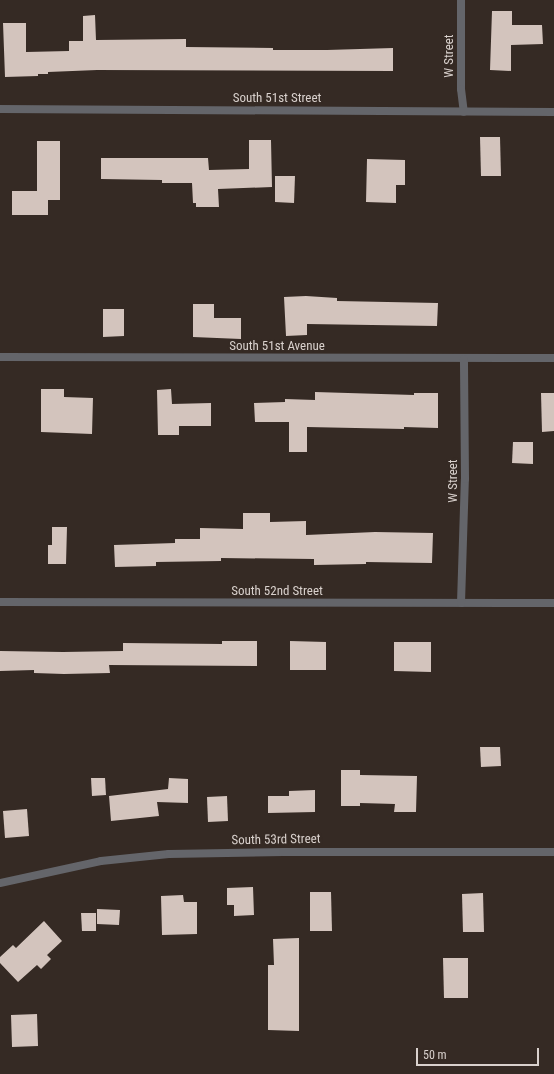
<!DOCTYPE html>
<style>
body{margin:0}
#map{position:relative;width:554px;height:1074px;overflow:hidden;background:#352a24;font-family:"Roboto Condensed",sans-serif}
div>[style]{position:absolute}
.building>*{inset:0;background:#d3c4bd}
.minor>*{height:8px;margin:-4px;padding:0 4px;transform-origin:4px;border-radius:4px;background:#64656a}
span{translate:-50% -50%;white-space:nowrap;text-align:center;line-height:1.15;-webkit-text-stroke:4px #352a24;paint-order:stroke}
.street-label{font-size:13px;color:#d9d1cd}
.scale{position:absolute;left:416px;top:1048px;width:123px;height:18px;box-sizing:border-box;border:2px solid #d9d1cd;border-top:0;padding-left:5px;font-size:12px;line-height:14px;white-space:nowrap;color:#d9d1cd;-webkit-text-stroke:3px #352a24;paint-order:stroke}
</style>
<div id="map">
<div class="building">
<i style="clip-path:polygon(492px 11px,512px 11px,512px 25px,542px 25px,543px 44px,511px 45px,511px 71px,490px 70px)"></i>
<i style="clip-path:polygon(95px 15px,96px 40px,186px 39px,186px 47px,273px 48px,273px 50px,327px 50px,393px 48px,393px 71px,97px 70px,48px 72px,48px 74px,38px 74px,38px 76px,5px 77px,3px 23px,26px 23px,26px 52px,69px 51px,69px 41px,83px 41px,83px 16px)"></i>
<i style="clip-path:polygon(480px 137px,500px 137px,501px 176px,481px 176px)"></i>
<i style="clip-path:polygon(249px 140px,271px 140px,272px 187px,218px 189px,219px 207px,196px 207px,196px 203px,193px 203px,192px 183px,162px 183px,162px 180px,101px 179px,101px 158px,208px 158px,209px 170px,249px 169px)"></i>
<i style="clip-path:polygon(37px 141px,60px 141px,60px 200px,48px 200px,48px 215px,12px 215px,12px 191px,37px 191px)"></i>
<i style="clip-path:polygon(367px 159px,405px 160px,405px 185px,396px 185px,396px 203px,366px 202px)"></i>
<i style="clip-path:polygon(275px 176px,295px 176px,294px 203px,275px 202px)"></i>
<i style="clip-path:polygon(306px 296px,337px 298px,337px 301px,438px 303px,437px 326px,307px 324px,307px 335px,286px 336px,284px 297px)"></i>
<i style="clip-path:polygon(193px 304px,214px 304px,214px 318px,241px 318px,241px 339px,193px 337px)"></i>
<i style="clip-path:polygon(103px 309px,124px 309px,124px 336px,103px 337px)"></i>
<i style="clip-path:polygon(41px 389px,64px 389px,64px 397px,93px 398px,92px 434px,41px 432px)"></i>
<i style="clip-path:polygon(171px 389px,172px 404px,211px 403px,211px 426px,179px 426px,179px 435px,158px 435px,157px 390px)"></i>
<i style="clip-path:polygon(315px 392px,414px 395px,414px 393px,438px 393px,438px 428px,404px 427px,404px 429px,307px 427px,307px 452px,289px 452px,289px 422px,255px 422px,254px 403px,285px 402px,285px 399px,315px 400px)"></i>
<i style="clip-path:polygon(541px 393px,554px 393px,554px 431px,542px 432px)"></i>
<i style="clip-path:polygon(513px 442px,533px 442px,533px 464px,512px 463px)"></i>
<i style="clip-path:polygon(243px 513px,270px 513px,270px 522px,306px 521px,306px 535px,375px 532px,433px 533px,432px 563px,366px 562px,366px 564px,314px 565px,314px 559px,221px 558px,221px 561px,156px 562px,156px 566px,115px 567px,114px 545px,175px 543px,175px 539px,200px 539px,200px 528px,243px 529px)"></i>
<i style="clip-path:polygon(52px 527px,67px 527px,66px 564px,48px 564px,48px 545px,52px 545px)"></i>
<i style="clip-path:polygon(222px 641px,257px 641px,257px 666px,109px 665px,110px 673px,64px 674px,34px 673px,34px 670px,0 671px,0 651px,63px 652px,123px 651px,123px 643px,222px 644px)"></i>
<i style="clip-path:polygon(290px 641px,326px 642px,326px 670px,290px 670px)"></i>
<i style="clip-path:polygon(394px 642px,431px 642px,431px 672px,394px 671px)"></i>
<i style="clip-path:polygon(480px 747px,500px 747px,501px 766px,481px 767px)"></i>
<i style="clip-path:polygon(341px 770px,360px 770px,360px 775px,417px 776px,416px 812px,394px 812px,395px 804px,360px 803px,360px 806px,341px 806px)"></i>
<i style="clip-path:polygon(91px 778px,105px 778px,106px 795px,92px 796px)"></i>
<i style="clip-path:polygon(169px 778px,188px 779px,188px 803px,157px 802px,159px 816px,111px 821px,109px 796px,168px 789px)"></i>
<i style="clip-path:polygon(315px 790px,315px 812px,268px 813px,268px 796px,289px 796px,289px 791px)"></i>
<i style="clip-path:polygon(227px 796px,228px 821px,208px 822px,207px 797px)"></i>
<i style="clip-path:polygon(27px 809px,29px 836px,5px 838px,3px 811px)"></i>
<i style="clip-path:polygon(253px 887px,254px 915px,234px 916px,234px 905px,227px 905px,227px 888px)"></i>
<i style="clip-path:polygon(310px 892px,331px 892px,332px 931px,310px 931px)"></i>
<i style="clip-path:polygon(483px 893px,484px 932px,463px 932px,462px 894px)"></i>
<i style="clip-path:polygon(183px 895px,184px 902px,197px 902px,197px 934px,162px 935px,161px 896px)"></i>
<i style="clip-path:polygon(97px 909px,120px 910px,119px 925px,97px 924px)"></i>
<i style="clip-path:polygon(81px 913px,96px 913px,96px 931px,82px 931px)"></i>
<i style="clip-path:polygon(44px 921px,62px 941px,47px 955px,51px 959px,41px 969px,37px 965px,18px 982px,0 963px,0 957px,13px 945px,16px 948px)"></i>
<i style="clip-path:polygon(299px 938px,299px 1031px,268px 1030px,268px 965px,274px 965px,273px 939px)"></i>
<i style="clip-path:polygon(443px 958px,468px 958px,468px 998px,444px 998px)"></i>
<i style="clip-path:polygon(37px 1014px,38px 1046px,12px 1047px,11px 1015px)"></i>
</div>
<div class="minor">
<i style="left:461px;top:0;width:89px;rotate:90deg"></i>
<i style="left:461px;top:89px;width:23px;rotate:83deg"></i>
<i style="left:0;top:109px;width:554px;rotate:0.31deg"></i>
<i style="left:0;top:357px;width:554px;rotate:0.1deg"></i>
<i style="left:0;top:602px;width:554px;rotate:0.1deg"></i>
<i style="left:461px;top:603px;width:124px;rotate:-88.2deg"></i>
<i style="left:465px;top:479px;width:120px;rotate:-90.5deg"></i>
<i style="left:0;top:883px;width:103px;rotate:-12.3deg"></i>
<i style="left:101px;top:861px;width:68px;rotate:-5.9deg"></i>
<i style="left:169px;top:854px;width:114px;rotate:-1deg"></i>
<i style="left:283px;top:852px;width:271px"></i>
</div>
<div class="street-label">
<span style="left:449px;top:56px;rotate:-90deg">W Street</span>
<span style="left:277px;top:98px">South 51st Street</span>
<span style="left:277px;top:346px">South 51st Avenue</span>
<span style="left:453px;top:481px;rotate:-90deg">W Street</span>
<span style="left:277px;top:591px">South 52nd Street</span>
<span style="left:276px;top:840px;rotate:-1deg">South 53rd Street</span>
</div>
<div class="scale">50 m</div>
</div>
